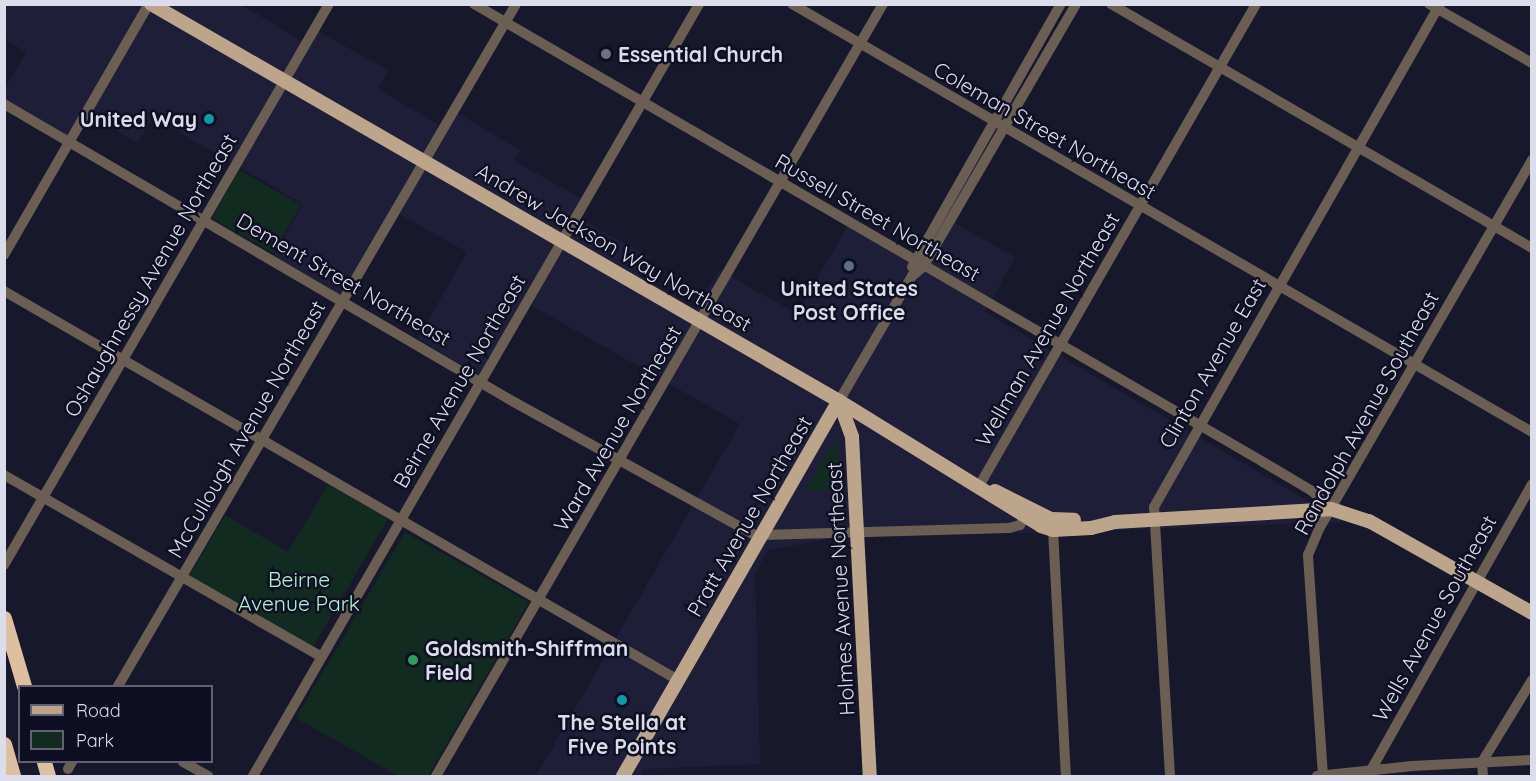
<!DOCTYPE html>
<style>
body{margin:0}
#map{position:relative;width:1536px;height:781px;overflow:hidden;background:#18182d;font-family:Quicksand,sans-serif}
div>[style]{position:absolute}
.built>*{inset:0;background:#1e1e39}
.green>*{inset:0;background:#122b20}
.minor>*{height:10px;margin:-5px;padding:0 5px;transform-origin:5px;border-radius:5px;background:#6b5f53}
.major>*{height:14px;margin:-7px;padding:0 7px;transform-origin:7px;border-radius:7px;background:#bda58b}
.highway>*{height:15px;margin:-7.5px;padding:0 7.5px;transform-origin:7.5px;border-radius:7.5px;background:#dec0a1}
.highway-bridge>*{height:15px;margin:-7.5px;padding:0 7.5px;transform-origin:7.5px;border-radius:7.5px;background:#dec0a1}
.dots>*{width:16px;height:16px;translate:-50% -50%;box-sizing:border-box;border:3px solid #0f0f23;border-radius:50%}
span{translate:-50% -50%;white-space:nowrap;text-align:center;line-height:1.15;-webkit-text-stroke:5px #0f0f23;paint-order:stroke}
.poi-label{font-size:21px;color:#dcddeb;font-weight:700}
.left{translate:0 -50%;text-align:left}
.right{translate:-100% -50%;text-align:right}
.street-label{font-size:21px;color:#dcddeb}
.park-label{font-size:21px;color:#aff3d1}
.frame{position:absolute;inset:0;border:6px solid #dcddeb;pointer-events:none}
.legend{position:absolute;left:18px;top:685px;width:195px;height:78px;box-sizing:border-box;background:#0f0f23;border:2px solid #616173;margin:0;padding:8px 10px;list-style:none;font-size:18px;color:#dcddeb}
.legend li{display:flex;align-items:center;gap:12px;height:30px}
.legend b{width:30px;border:2px solid #616173}
</style>
<div id="map">
<div class="built">
<i style="clip-path:polygon(5px 5px,242px 5px,303px 42px,312px 28px,388px 70px,378px 89px,447px 130px,457px 113px,520px 150px,514px 161px,589px 203px,580px 219px,650px 257px,640px 276px,697px 309px,719px 270px,797px 314px,851px 220px,912px 254px,937px 213px,1015px 257px,985px 312px,1344px 522px,1027px 533px,859px 533px,768px 550px,755px 573px,760px 764px,644px 769px,640px 776px,536px 776px,740px 424px,524px 301px,480px 376px,418px 339px,467px 252px,392px 210px,341px 297px,273px 257px,303px 204px,153px 117px,138px 143px,82px 110px,65px 137px,5px 102px,5px 89px,26px 52px,5px 39px)"></i>
</div>
<div class="green">
<i style="clip-path:polygon(239px 170px,301px 205px,273px 253px,212px 218px)"></i>
<i style="clip-path:polygon(834px 441px,837px 441px,839px 491px,806px 490px)"></i>
<i style="clip-path:polygon(328px 484px,388px 519px,313px 647px,189px 577px,225px 515px,288px 552px)"></i>
<i style="clip-path:polygon(405px 532px,529px 602px,428px 776px,399px 776px,296px 718px)"></i>
</div>
<div class="minor">
<i style="left:474px;top:4px;width:912px;rotate:30.13deg"></i>
<i style="left:1263px;top:462px;width:57px;rotate:30.6deg"></i>
<i style="left:1312px;top:491px;width:26px;rotate:43deg"></i>
<i style="left:792px;top:4px;width:855px;rotate:30.04deg"></i>
<i style="left:1111px;top:4px;width:487px;rotate:30.1deg"></i>
<i style="left:1429px;top:4px;width:119px;rotate:29.8deg"></i>
<i style="left:4px;top:104px;width:591px;rotate:30.3deg"></i>
<i style="left:514px;top:402px;width:281px;rotate:28.9deg"></i>
<i style="left:4px;top:255px;width:290px;rotate:-60deg"></i>
<i style="left:912px;top:267px;width:302px;rotate:-60.5deg"></i>
<i style="left:4px;top:291px;width:778px;rotate:29.99deg"></i>
<i style="left:839px;top:401px;width:145px;rotate:-59.7deg"></i>
<i style="left:912px;top:276px;width:14px;rotate:-39deg"></i>
<i style="left:923px;top:267px;width:304px;rotate:-59.8deg"></i>
<i style="left:4px;top:475px;width:366px;rotate:29.8deg"></i>
<i style="left:979px;top:486px;width:556px;rotate:-60.11deg"></i>
<i style="left:1053px;top:530px;width:246px;rotate:87deg"></i>
<i style="left:762px;top:535px;width:247px;rotate:-1.6deg"></i>
<i style="left:1009px;top:528px;width:11px;rotate:-15deg"></i>
<i style="left:1020px;top:525px;width:9px;rotate:-58deg"></i>
<i style="left:4px;top:565px;width:648px;rotate:-59.92deg"></i>
<i style="left:118px;top:686px;width:790px;rotate:-59.73deg"></i>
<i style="left:183px;top:762px;width:29px;rotate:29deg"></i>
<i style="left:68px;top:769px;width:8px;rotate:-60deg"></i>
<i style="left:1371px;top:770px;width:328px;rotate:-60.6deg"></i>
<i style="left:253px;top:776px;width:892px;rotate:-59.98deg"></i>
<i style="left:436px;top:776px;width:892px;rotate:-59.93deg"></i>
<i style="left:1170px;top:776px;width:269px;rotate:-93.4deg"></i>
<i style="left:1154px;top:507px;width:579px;rotate:-60.38deg"></i>
<i style="left:1317px;top:776px;width:96px;rotate:-6deg"></i>
<i style="left:1412px;top:766px;width:120px;rotate:-2.9deg"></i>
<i style="left:1323px;top:776px;width:222px;rotate:-93.9deg"></i>
<i style="left:1308px;top:555px;width:28px;rotate:-67deg"></i>
<i style="left:1319px;top:529px;width:426px;rotate:-60deg"></i>
<i style="left:1483px;top:776px;width:14px;rotate:-94deg"></i>
<i style="left:1482px;top:762px;width:96px;rotate:-58.6deg"></i>
</div>
<div class="major">
<i style="left:151px;top:4px;width:794px;rotate:29.99deg"></i>
<i style="left:839px;top:401px;width:238px;rotate:31.7deg"></i>
<i style="left:1041px;top:526px;width:13px;rotate:18deg"></i>
<i style="left:1053px;top:530px;width:38px;rotate:-3deg"></i>
<i style="left:1091px;top:528px;width:25px;rotate:-14deg"></i>
<i style="left:1115px;top:522px;width:216px;rotate:-3.4deg"></i>
<i style="left:1331px;top:509px;width:40px;rotate:18deg"></i>
<i style="left:1369px;top:521px;width:187px;rotate:29.4deg"></i>
<i style="left:839px;top:401px;width:38px;rotate:70deg"></i>
<i style="left:852px;top:437px;width:339px;rotate:87deg"></i>
<i style="left:995px;top:491px;width:63px;rotate:26.6deg"></i>
<i style="left:1051px;top:519px;width:23px;rotate:2deg"></i>
<i style="left:623px;top:776px;width:433px;rotate:-60.1deg"></i>
</div>
<div class="highway">
<i style="left:4px;top:618px;width:71px;rotate:73.6deg"></i>
<i style="left:44px;top:762px;width:15px;rotate:74deg"></i>
</div>
<div class="highway-bridge">
<i style="left:4px;top:744px;width:33px;rotate:74deg"></i>
</div>
<div class="dots">
<i style="left:606px;top:54px;background:#6b7280"></i>
<i style="left:209px;top:119px;background:#0f9aa8"></i>
<i style="left:849px;top:266px;background:#5c6f8a"></i>
<i style="left:413px;top:660px;background:#2e9e5b"></i>
<i style="left:622px;top:700px;background:#0f9aa8"></i>
</div>
<div class="poi-label">
<span class="left" style="left:618px;top:54px">Essential Church</span>
<span class="right" style="left:197px;top:119px">United Way</span>
<span style="left:849px;top:300px">United States<br>Post Office</span>
<span class="left" style="left:425px;top:660px">Goldsmith-Shiffman<br>Field</span>
<span style="left:622px;top:734px">The Stella at<br>Five Points</span>
</div>
<div class="street-label">
<span style="left:1045px;top:130px;rotate:30deg">Coleman Street Northeast</span>
<span style="left:878px;top:217px;rotate:30deg">Russell Street Northeast</span>
<span style="left:614px;top:247px;rotate:30deg">Andrew Jackson Way Northeast</span>
<span style="left:150px;top:275px;rotate:-60deg">Oshaughnessy Avenue Northeast</span>
<span style="left:344px;top:279px;rotate:30deg">Dement Street Northeast</span>
<span style="left:1047px;top:329px;rotate:-60deg">Wellman Avenue Northeast</span>
<span style="left:1212px;top:363px;rotate:-60deg">Clinton Avenue East</span>
<span style="left:459px;top:381px;rotate:-60deg">Beirne Avenue Northeast</span>
<span style="left:1366px;top:413px;rotate:-61deg">Randolph Avenue Southeast</span>
<span style="left:617px;top:428px;rotate:-60deg">Ward Avenue Northeast</span>
<span style="left:246px;top:429px;rotate:-60deg">McCullough Avenue Northeast</span>
<span style="left:749px;top:516px;rotate:-60deg">Pratt Avenue Northeast</span>
<span style="left:840px;top:589px;rotate:-93deg">Holmes Avenue Northeast</span>
<span style="left:1434px;top:618px;rotate:-61deg">Wells Avenue Southeast</span>
</div>
<div class="park-label">
<span style="left:299px;top:591px">Beirne<br>Avenue Park</span>
</div>
<div class="frame"></div>
<ul class="legend">
<li><b style="height:8px;background:#bda58b"></b>Road</li>
<li><b style="height:16px;background:#122b20"></b>Park</li>
</ul>
</div>
